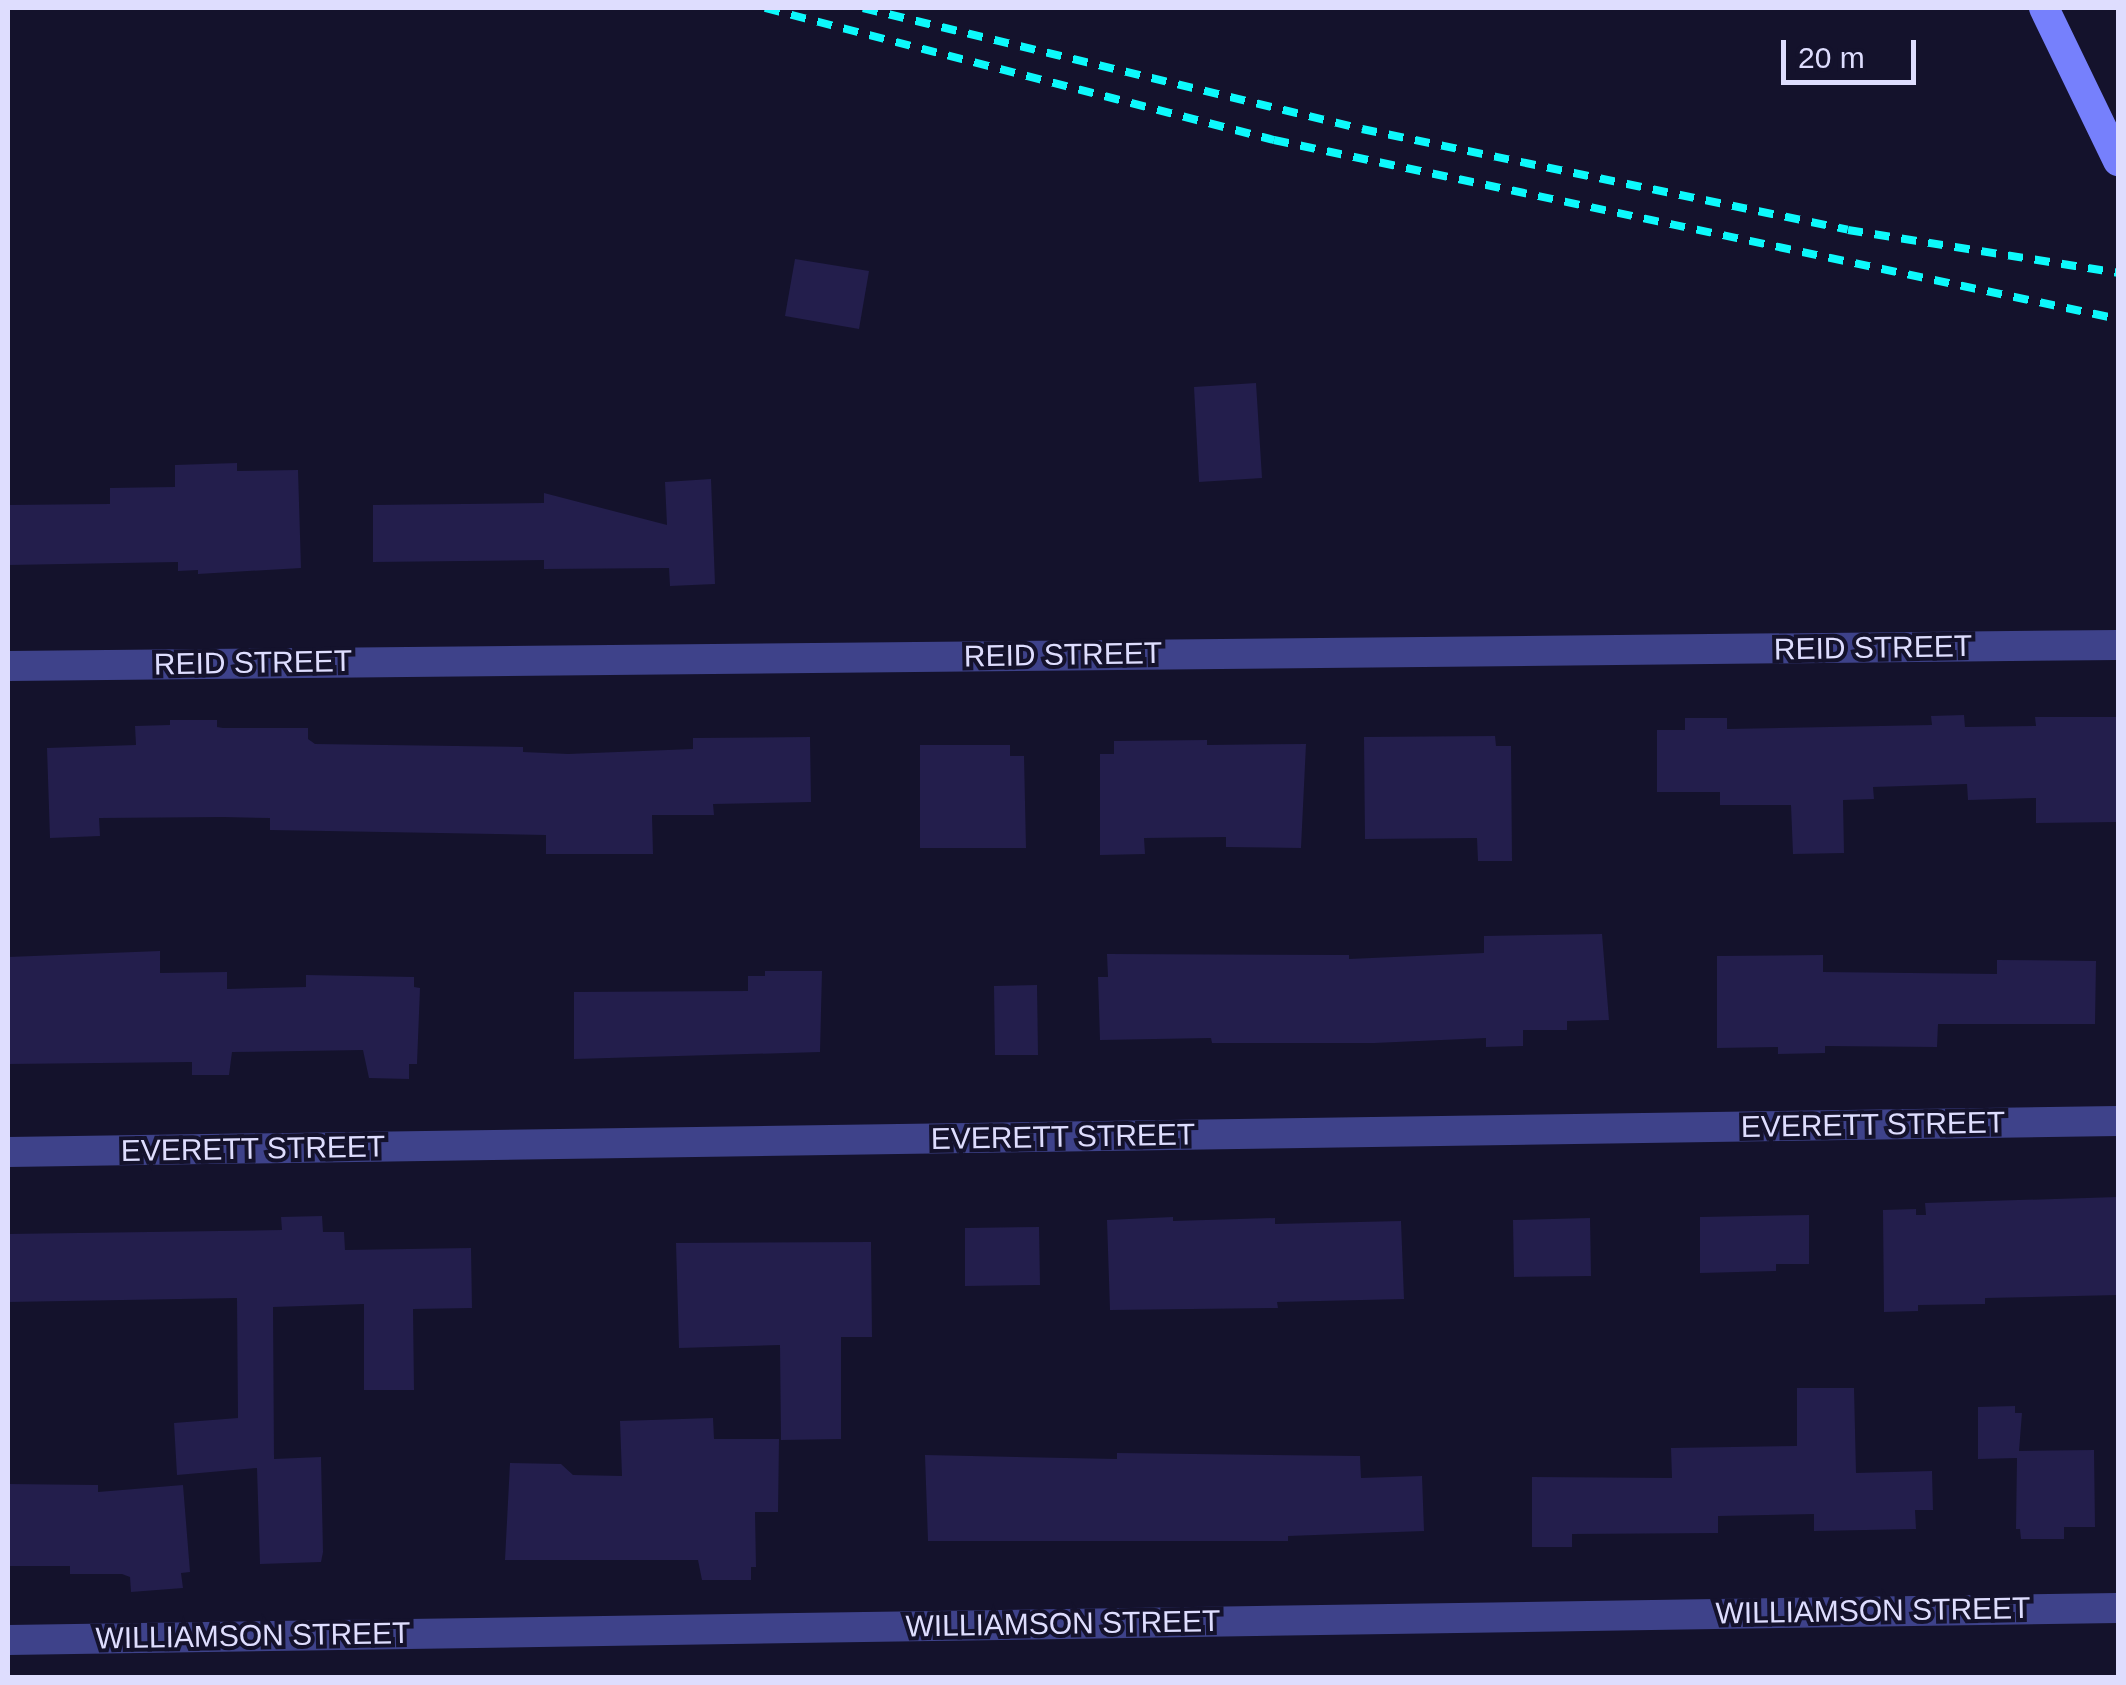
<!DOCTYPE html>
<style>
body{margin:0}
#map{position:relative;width:2126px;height:1685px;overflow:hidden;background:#14122c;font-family:Arial,sans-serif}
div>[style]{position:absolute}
.building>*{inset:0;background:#231e4c}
.street>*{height:30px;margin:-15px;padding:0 15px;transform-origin:15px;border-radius:15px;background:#3e428a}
.secondary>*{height:30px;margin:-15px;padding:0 15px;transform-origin:15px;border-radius:15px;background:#7680fc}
.rail>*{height:8px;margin-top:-4px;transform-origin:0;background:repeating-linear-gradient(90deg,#0df9fb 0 15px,transparent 0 27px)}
span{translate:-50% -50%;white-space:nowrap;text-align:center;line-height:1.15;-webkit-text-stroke:8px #14122c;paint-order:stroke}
.street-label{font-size:30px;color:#deddfe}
.frame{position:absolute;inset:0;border:10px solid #deddfe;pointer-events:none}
.scale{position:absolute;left:1781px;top:40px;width:135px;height:45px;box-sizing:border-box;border:5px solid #deddfe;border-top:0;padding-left:12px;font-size:30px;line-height:35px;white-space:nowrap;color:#deddfe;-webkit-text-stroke:8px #14122c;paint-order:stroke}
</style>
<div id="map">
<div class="building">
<i style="clip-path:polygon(795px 259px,869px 271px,859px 329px,785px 316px)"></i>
<i style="clip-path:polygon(1256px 383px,1262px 478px,1199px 482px,1194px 387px)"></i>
<i style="clip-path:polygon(237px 463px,237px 471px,298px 470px,301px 568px,198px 574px,198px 570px,178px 571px,178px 562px,8px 565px,8px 505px,110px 504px,110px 488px,175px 487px,175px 465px)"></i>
<i style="clip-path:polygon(711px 479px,715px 584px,670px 586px,669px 568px,544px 569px,544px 560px,373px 562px,373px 505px,544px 503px,544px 493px,667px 525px,665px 482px)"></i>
<i style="clip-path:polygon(1964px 715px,1965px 727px,2036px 726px,2035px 717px,2118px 717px,2118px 822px,2036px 823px,2036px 798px,1968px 800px,1967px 784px,1873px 787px,1874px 799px,1843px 800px,1844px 853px,1793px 854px,1791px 805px,1720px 805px,1720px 792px,1657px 792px,1657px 730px,1685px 730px,1685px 718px,1727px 718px,1727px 729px,1932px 725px,1931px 716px)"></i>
<i style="clip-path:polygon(170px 720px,217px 720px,217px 727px,223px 728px,308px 728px,308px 739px,315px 744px,523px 747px,523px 752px,568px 754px,693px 749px,693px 738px,810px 737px,811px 802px,713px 804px,714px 815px,652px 815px,653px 854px,546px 854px,546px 835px,270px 830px,270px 818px,223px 817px,99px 818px,100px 836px,50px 838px,47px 748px,136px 745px,135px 726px,170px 725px)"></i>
<i style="clip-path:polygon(1495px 736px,1496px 746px,1511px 746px,1512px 861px,1478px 861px,1477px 838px,1365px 839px,1364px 737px)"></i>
<i style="clip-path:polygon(1207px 740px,1207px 745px,1306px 744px,1301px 848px,1226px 847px,1226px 837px,1144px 838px,1145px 854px,1100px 855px,1100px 754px,1114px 754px,1114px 741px)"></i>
<i style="clip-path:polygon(920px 745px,1010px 745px,1010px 756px,1024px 756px,1026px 848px,920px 848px)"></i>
<i style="clip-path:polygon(1602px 934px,1609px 1020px,1567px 1021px,1567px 1030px,1523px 1030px,1523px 1046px,1486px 1047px,1486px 1038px,1374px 1043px,1212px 1043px,1211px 1038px,1100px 1040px,1098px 977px,1108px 977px,1107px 954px,1349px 955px,1349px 959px,1484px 953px,1484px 936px)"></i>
<i style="clip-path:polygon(160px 951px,160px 973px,227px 972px,227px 989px,306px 987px,306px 975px,414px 977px,414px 987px,420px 988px,417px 1064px,409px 1064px,409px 1079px,369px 1078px,363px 1050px,232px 1052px,229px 1075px,192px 1075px,192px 1062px,8px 1064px,8px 957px)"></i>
<i style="clip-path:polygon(1823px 955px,1823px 972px,1997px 974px,1997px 960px,2096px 961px,2095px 1024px,1938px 1024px,1937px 1047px,1825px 1046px,1825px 1053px,1778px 1054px,1778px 1047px,1717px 1048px,1717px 956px)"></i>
<i style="clip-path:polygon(765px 971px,822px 971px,820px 1052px,574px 1059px,574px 992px,748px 991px,748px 976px,765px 976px)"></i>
<i style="clip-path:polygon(1037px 985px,1038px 1055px,995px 1055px,994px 986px)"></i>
<i style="clip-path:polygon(2118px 1197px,2118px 1295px,1985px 1298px,1985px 1304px,1918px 1305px,1918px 1311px,1884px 1312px,1883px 1210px,1916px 1209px,1916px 1215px,1926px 1215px,1925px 1203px)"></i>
<i style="clip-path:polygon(1809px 1215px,1809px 1264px,1776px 1264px,1776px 1271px,1700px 1273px,1700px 1217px)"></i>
<i style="clip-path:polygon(322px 1216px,323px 1232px,344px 1232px,345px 1250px,471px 1248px,472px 1308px,413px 1309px,414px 1390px,364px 1390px,364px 1304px,273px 1307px,274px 1459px,321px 1457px,323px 1552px,321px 1562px,260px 1564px,257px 1468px,177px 1475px,174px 1423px,238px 1418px,237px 1298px,8px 1302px,8px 1234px,282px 1230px,281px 1217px)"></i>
<i style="clip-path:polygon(1173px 1217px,1173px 1221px,1275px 1218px,1275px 1224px,1401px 1221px,1404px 1299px,1277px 1302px,1278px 1308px,1110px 1310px,1107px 1220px)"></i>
<i style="clip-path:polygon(1590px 1218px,1591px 1276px,1514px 1277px,1513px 1220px)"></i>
<i style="clip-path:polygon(1039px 1227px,1040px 1285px,965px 1286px,965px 1228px)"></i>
<i style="clip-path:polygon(871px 1242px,872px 1337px,841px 1337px,841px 1439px,781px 1440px,780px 1345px,679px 1348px,676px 1243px)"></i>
<i style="clip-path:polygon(1797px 1388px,1854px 1388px,1856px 1473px,1932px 1471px,1933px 1510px,1915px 1510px,1916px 1529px,1814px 1531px,1814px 1514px,1718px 1516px,1718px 1533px,1572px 1534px,1572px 1547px,1532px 1547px,1532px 1477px,1672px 1478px,1671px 1448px,1797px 1446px)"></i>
<i style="clip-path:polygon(2015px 1406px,2015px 1413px,2022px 1413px,2019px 1451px,2094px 1450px,2095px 1527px,2064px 1527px,2064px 1539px,2021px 1539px,2020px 1529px,2016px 1529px,2017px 1458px,1978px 1459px,1978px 1407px)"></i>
<i style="clip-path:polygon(713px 1418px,714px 1439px,779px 1439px,778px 1512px,755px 1512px,756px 1567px,751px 1567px,751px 1580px,702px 1580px,698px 1560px,505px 1560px,510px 1463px,561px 1464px,573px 1475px,622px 1476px,620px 1421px)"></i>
<i style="clip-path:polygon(1117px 1453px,1360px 1456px,1361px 1478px,1422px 1476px,1424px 1531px,1288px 1536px,1288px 1541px,928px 1541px,925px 1455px,1117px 1459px)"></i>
<i style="clip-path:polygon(8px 1484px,98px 1485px,98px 1492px,183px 1485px,190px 1572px,181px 1573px,183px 1588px,131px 1592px,130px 1577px,122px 1574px,70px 1574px,70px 1566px,8px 1566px)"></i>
</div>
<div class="street">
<i style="left:8px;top:666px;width:2110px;rotate:-0.57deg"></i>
<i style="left:8px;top:1152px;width:2110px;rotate:-0.84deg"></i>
<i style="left:8px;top:1640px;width:2110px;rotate:-0.87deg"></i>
</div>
<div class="secondary">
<i style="left:2044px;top:8px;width:170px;rotate:64.2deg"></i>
</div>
<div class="rail">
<i style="left:765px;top:8px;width:526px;rotate:14.54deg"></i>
<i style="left:1274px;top:140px;width:863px;rotate:11.97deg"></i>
<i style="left:863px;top:8px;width:513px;rotate:13.63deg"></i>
<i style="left:1362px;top:129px;width:496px;rotate:11.7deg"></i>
<i style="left:1848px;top:230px;width:273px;rotate:9deg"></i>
</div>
<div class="street-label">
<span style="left:1873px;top:648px;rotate:-1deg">REID STREET</span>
<span style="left:1063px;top:655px;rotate:-1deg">REID STREET</span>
<span style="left:253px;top:663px;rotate:-1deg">REID STREET</span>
<span style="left:1873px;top:1125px;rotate:-1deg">EVERETT STREET</span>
<span style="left:1063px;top:1137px;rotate:-1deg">EVERETT STREET</span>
<span style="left:253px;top:1149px;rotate:-1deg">EVERETT STREET</span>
<span style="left:1873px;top:1611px;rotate:-1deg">WILLIAMSON STREET</span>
<span style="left:1063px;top:1624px;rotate:-1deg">WILLIAMSON STREET</span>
<span style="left:253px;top:1636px;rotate:-1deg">WILLIAMSON STREET</span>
</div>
<div class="frame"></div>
<div class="scale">20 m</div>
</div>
